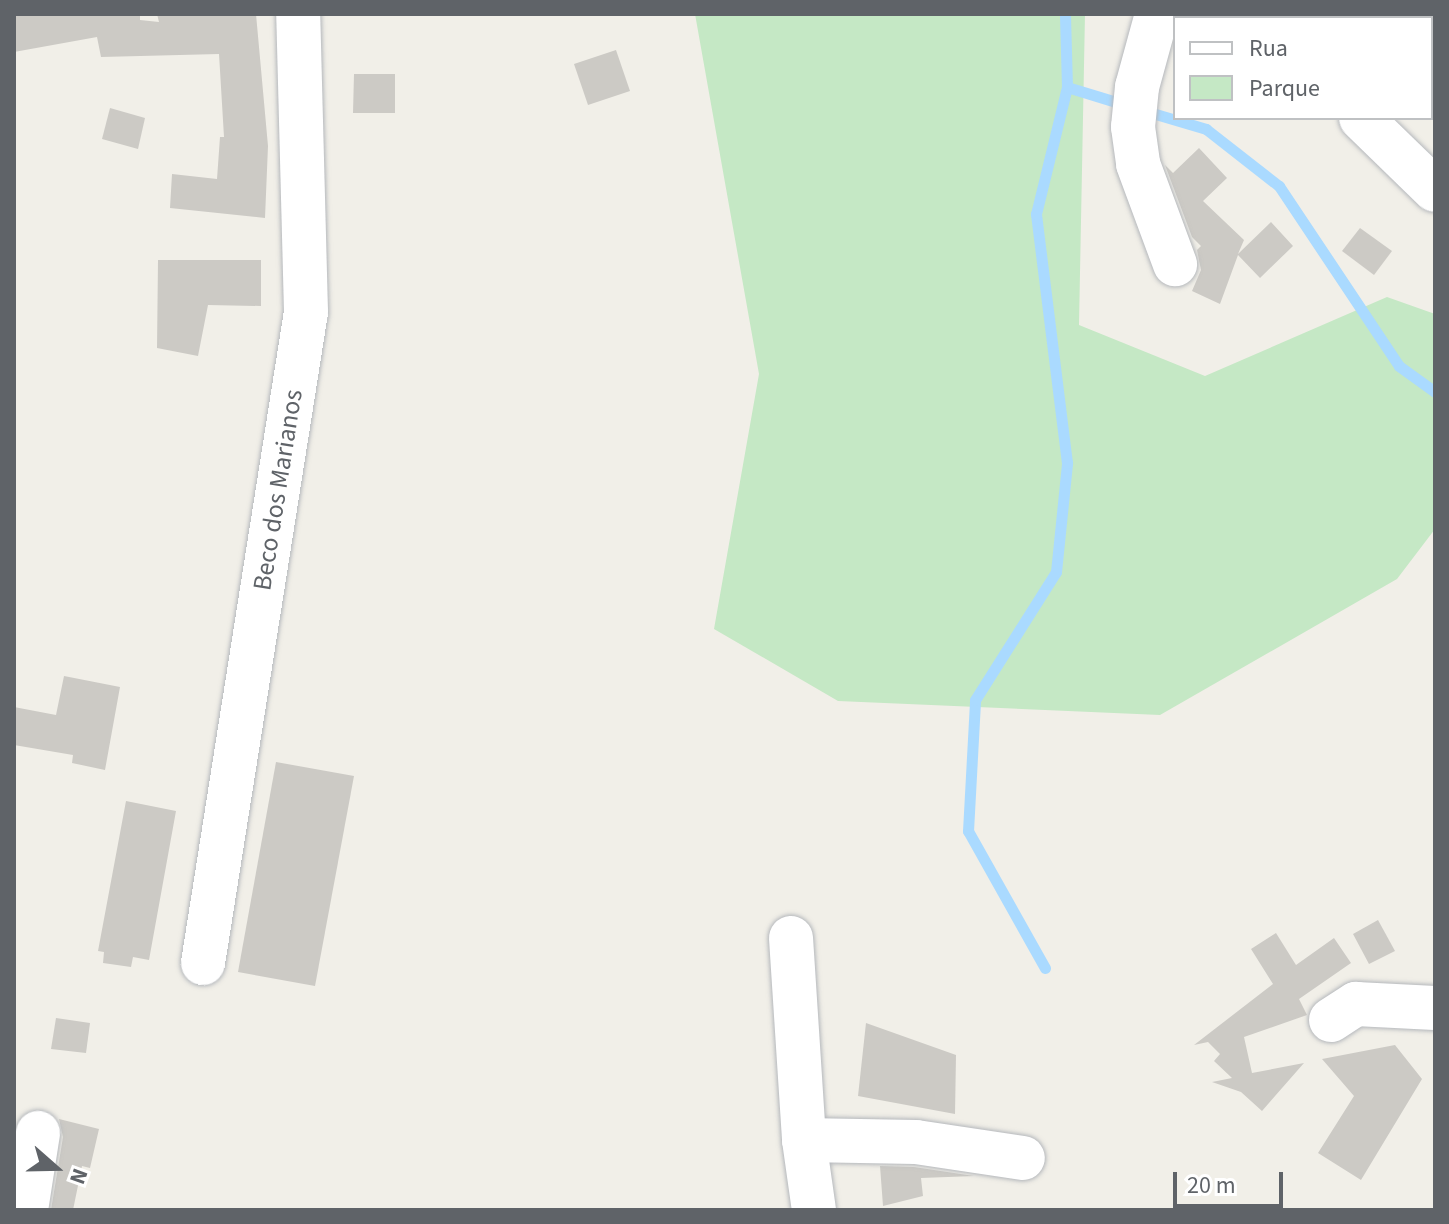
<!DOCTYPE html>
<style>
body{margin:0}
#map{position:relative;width:1449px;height:1224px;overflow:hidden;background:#f1efe8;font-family:"Source Sans 3",sans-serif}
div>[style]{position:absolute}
.green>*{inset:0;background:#c5e8c5}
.stream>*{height:11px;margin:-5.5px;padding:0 5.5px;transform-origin:5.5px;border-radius:5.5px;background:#aadaff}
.building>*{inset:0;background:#cccac5}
.roads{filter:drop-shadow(0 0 2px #b5b8bc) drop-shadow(0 0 2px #b5b8bc)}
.minor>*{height:44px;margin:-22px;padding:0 22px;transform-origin:22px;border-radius:22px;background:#fff}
span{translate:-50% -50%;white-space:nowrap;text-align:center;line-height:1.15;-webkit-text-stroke:7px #fff;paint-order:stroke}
.street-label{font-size:26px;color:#5f6368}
.frame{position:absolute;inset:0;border:16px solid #5f6368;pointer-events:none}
.legend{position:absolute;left:1173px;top:16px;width:260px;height:104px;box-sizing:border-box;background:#fff;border:2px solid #bfc1c3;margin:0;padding:10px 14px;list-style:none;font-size:24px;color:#5f6368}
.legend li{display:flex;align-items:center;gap:16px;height:40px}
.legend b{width:40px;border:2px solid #bfc1c3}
.north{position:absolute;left:16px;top:1128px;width:80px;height:80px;-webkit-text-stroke:6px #fff;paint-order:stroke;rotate:110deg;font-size:22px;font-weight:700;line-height:32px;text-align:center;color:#5f6368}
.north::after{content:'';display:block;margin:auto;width:28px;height:36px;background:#5f6368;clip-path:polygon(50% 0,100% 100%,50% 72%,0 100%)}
.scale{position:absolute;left:1173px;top:1172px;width:110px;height:36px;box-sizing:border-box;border:4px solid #5f6368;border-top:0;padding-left:10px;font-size:24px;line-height:28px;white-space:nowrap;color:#5f6368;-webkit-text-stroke:6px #fff;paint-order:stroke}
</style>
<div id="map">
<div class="green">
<i style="clip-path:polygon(695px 14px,1085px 14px,1079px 325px,1205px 376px,1387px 297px,1435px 314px,1435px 529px,1397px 579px,1160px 715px,838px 701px,714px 629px,759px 374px)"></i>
</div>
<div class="stream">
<i style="left:1067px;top:87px;width:62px;rotate:17deg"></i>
<i style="left:1142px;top:110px;width:67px;rotate:16.5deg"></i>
<i style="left:1206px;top:129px;width:93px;rotate:38deg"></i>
<i style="left:1279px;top:186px;width:216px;rotate:56.3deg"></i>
<i style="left:1399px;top:366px;width:44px;rotate:35.8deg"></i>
<i style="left:1045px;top:968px;width:157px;rotate:-119.3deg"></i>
<i style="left:968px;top:831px;width:131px;rotate:-86.9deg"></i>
<i style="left:975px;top:700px;width:151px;rotate:-57.7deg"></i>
<i style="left:1056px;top:572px;width:110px;rotate:-84.2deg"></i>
<i style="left:1067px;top:463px;width:251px;rotate:-97.1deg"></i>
<i style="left:1036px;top:214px;width:131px;rotate:-76.3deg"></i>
<i style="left:1067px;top:87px;width:73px;rotate:-91.6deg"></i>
</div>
<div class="building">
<i style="clip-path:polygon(14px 14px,140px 14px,140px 20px,159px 22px,157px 14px,256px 14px,268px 146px,265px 218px,170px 208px,172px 174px,217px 179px,220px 137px,224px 137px,219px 54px,101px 57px,97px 37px,14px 52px)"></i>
<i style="clip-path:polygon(616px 50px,630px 91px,588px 105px,574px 64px)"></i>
<i style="clip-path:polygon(354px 74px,395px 74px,395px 113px,353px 113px)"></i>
<i style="clip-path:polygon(110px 108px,145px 118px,138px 149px,102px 139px)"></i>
<i style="clip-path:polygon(1199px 148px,1227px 178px,1203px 201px,1244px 240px,1238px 254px,1271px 222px,1293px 246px,1260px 278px,1238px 255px,1220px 304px,1192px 291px,1201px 270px,1197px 250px,1201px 246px,1192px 237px,1165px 165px,1173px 173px)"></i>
<i style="clip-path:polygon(1360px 228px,1392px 251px,1374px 275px,1342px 251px)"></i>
<i style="clip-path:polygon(158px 260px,261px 260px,261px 306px,208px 305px,198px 356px,157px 348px)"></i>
<i style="clip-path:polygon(64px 676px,120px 687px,105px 770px,72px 763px,73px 755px,14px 745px,14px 707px,56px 715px)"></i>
<i style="clip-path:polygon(276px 762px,354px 776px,315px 986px,238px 972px)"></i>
<i style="clip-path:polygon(126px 801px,176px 811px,149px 960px,133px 957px,131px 967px,103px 963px,104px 952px,98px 951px)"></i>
<i style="clip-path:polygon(1378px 920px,1395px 951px,1369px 964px,1353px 934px)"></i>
<i style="clip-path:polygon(1276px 933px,1296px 965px,1334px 938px,1351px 963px,1299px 999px,1307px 1015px,1244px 1037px,1252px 1073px,1304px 1063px,1262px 1111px,1241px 1092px,1212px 1082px,1232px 1078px,1214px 1061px,1220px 1054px,1208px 1042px,1194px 1045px,1273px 984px,1251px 949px)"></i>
<i style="clip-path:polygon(56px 1018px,90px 1023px,86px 1053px,51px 1049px)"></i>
<i style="clip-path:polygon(866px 1023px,956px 1055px,955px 1114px,858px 1096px)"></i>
<i style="clip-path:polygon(1395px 1045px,1422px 1079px,1361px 1180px,1318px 1153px,1354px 1096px,1322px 1059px)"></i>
<i style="clip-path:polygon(59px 1119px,99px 1129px,90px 1168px,82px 1166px,73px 1210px,51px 1210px,63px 1137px)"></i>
<i style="clip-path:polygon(880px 1166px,914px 1167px,974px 1176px,921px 1178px,923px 1196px,883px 1206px)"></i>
</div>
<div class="roads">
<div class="minor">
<i style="left:1157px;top:14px;width:76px;rotate:105.3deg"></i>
<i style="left:1137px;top:87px;width:40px;rotate:95.7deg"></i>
<i style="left:1133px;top:127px;width:37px;rotate:82deg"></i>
<i style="left:1138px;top:164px;width:107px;rotate:69.7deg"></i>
<i style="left:1361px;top:118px;width:103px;rotate:44.2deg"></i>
<i style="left:791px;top:938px;width:202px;rotate:86.3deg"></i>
<i style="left:804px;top:1140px;width:71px;rotate:81.9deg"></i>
<i style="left:203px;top:963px;width:659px;rotate:-81.01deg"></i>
<i style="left:306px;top:312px;width:298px;rotate:-91.5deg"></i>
<i style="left:1331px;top:1020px;width:30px;rotate:-33deg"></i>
<i style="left:1356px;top:1004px;width:79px;rotate:2.9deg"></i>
<i style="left:804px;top:1140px;width:112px;rotate:1deg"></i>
<i style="left:916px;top:1142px;width:108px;rotate:8.5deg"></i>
<i style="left:26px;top:1210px;width:78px;rotate:-81.1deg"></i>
</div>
</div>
<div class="street-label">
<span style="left:278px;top:490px;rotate:-81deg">Beco dos Marianos</span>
</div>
<div class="frame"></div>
<ul class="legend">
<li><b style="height:10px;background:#fff"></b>Rua</li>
<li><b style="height:22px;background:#c5e8c5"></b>Parque</li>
</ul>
<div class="north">N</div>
<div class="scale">20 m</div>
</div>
